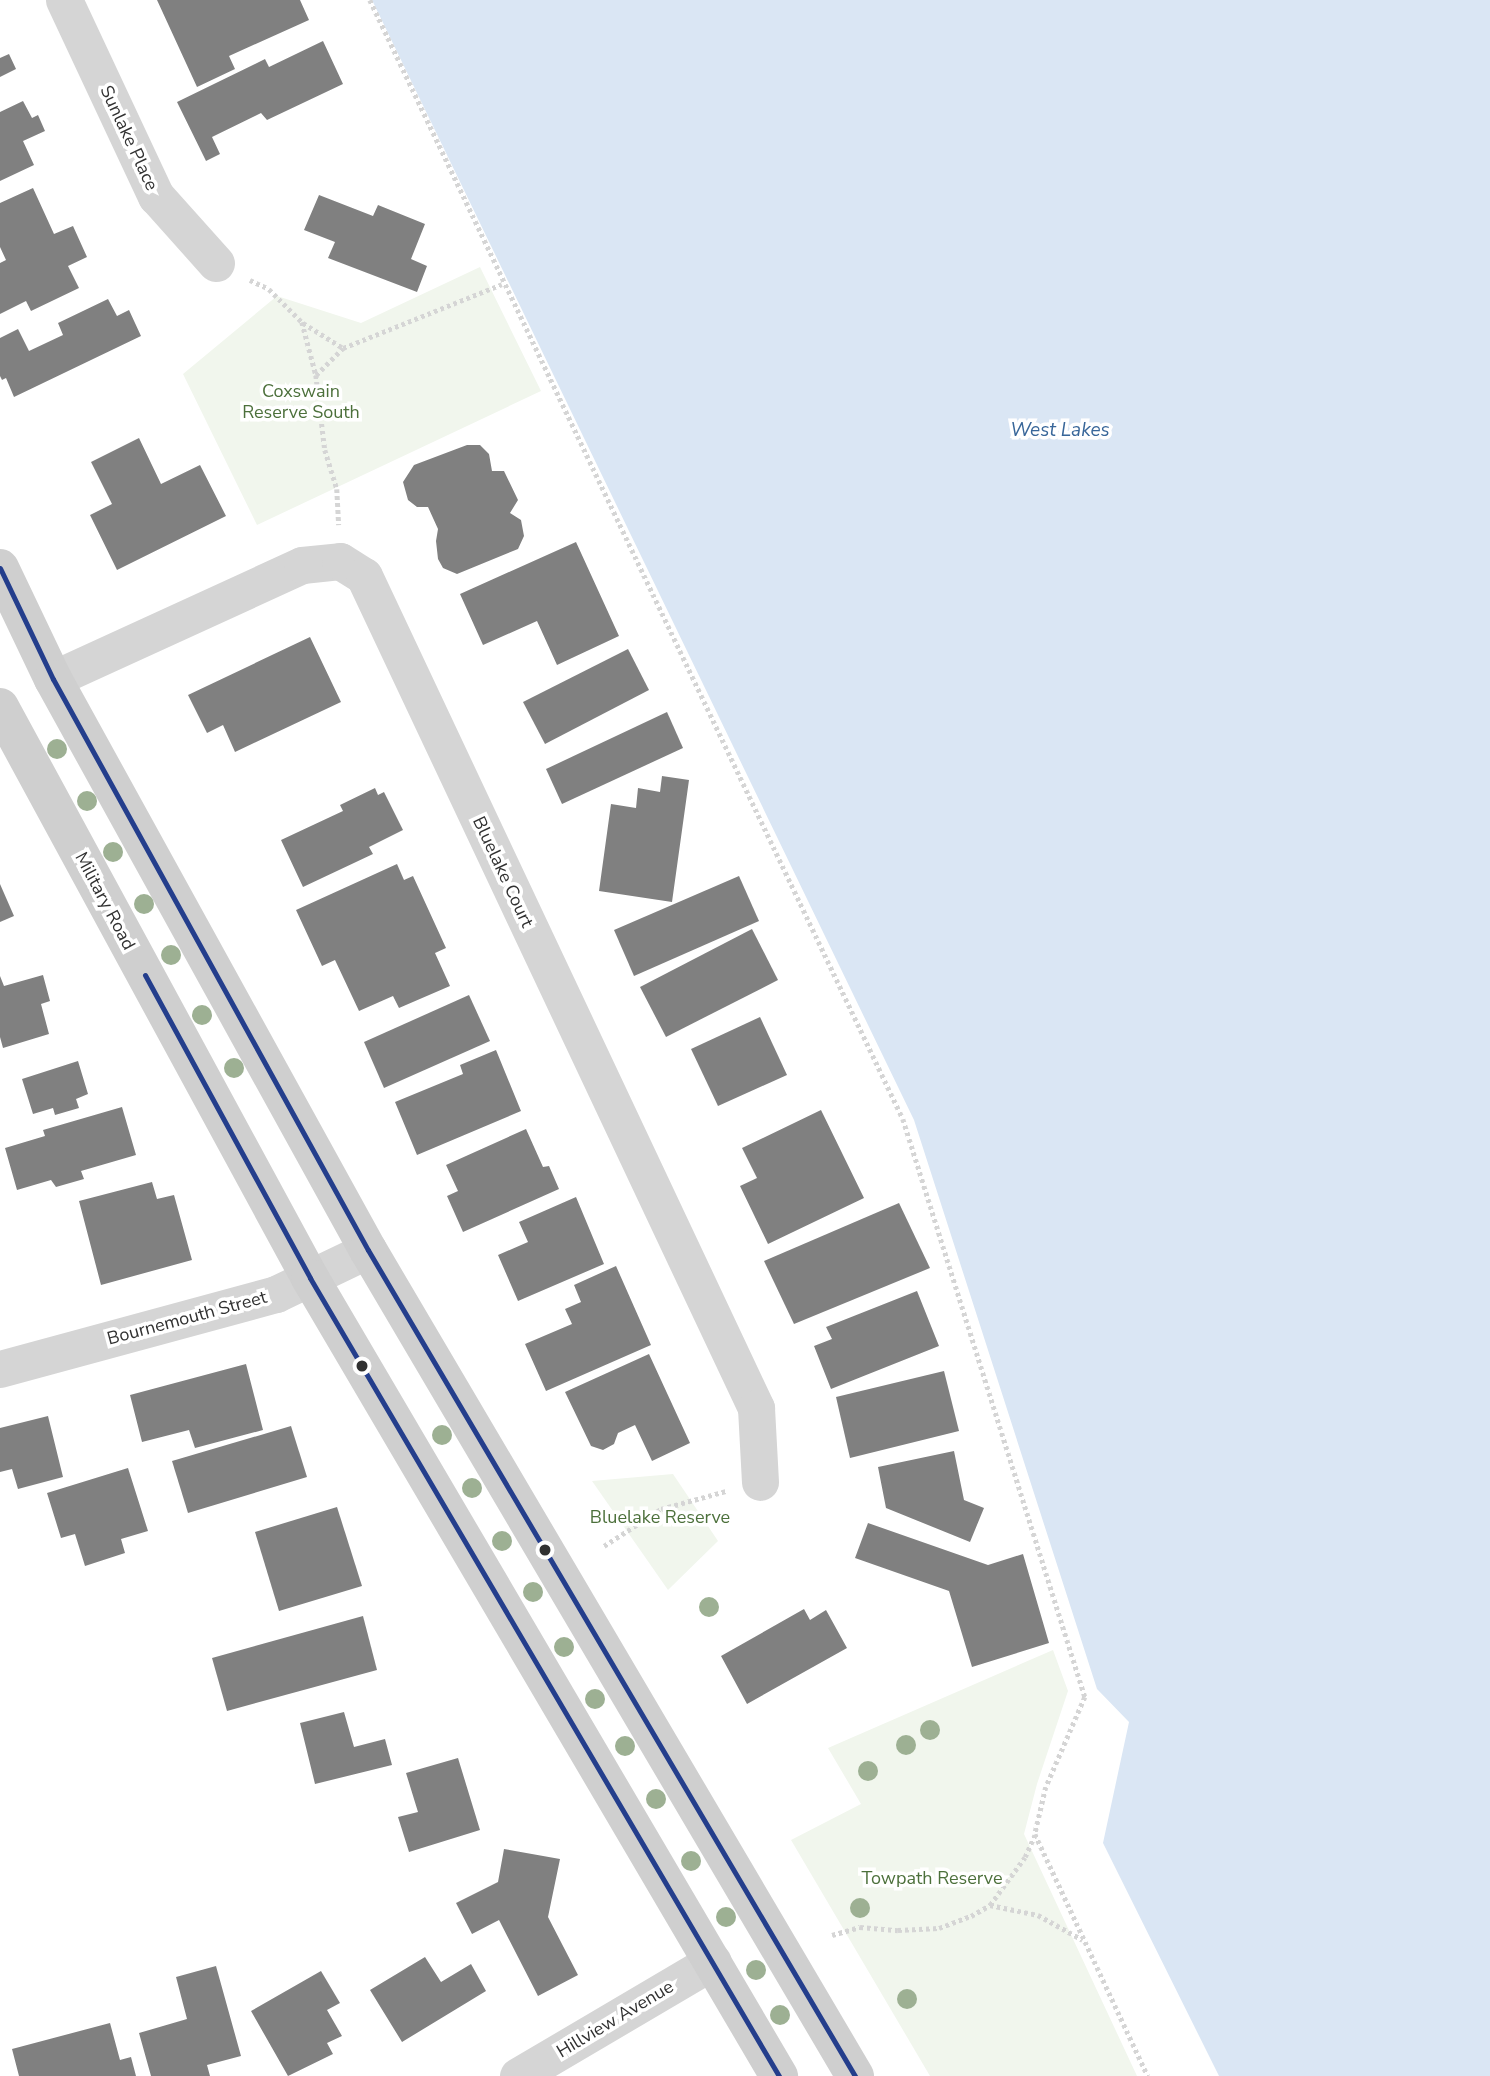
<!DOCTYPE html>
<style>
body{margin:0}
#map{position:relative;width:1490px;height:2076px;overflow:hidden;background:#fff;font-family:"Nunito Sans",sans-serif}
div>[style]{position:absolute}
.green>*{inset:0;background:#f1f6ed}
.water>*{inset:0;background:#dae6f4}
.building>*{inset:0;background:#808080}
.path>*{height:4.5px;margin-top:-2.25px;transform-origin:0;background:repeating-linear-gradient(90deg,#d5d5d5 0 3.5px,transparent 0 7px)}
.street>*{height:37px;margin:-18.5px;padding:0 18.5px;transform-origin:18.5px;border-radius:18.5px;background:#d5d5d5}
.secondary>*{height:38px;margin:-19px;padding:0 19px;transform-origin:19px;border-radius:19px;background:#cfcfcf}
.bus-1>*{height:5px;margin:-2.5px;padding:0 2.5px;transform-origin:2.5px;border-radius:2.5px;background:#243e8c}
.trees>*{width:20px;height:20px;margin:-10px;border-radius:50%;background:#9db093}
.dots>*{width:19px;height:19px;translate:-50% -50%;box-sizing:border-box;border:4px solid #fff;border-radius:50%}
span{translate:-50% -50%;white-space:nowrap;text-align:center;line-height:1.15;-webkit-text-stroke:7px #fff;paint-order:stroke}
.street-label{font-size:18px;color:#313131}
.park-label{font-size:18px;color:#4c703b}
.water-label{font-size:19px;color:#386699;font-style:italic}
</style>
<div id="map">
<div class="green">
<i style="clip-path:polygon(480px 267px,541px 391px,257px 525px,183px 374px,277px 296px,361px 323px)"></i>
<i style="clip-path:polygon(673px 1474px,718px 1541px,668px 1590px,592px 1481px)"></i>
<i style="clip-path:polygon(1053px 1650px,1068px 1691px,1037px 1784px,1024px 1834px,1137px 2076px,930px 2076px,791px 1840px,861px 1804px,828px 1748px)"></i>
</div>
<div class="water">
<i style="clip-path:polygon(372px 0,1490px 0,1490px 2076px,1219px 2076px,1103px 1843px,1129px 1722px,1097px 1689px,914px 1120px)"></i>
</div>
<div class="building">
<i style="clip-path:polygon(157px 0,300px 0,309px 20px,229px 56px,235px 69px,197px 87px)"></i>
<i style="clip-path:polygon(323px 41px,343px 84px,267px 120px,261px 113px,212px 137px,220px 154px,206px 161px,177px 102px,265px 59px,269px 67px)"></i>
<i style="clip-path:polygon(9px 54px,16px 69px,0 77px,0 58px)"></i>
<i style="clip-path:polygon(23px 101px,32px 118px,38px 115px,45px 131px,23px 141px,34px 165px,0 181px,0 112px)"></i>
<i style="clip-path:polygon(33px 188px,54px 234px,73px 226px,87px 257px,68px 266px,79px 288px,31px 311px,26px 301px,0 314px,0 263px,6px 260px,0 247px,0 203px)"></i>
<i style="clip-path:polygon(319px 195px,373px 216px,378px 205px,425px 224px,411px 259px,427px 266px,417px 292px,328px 258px,335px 242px,304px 230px)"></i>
<i style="clip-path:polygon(108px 299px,117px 316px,129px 310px,141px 336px,14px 397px,6px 378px,2px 380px,0 376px,0 338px,18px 329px,29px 351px,63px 335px,58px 323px)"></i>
<i style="clip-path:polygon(139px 438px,161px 484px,200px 465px,226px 516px,117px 570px,90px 515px,112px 504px,91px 462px)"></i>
<i style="clip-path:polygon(467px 445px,480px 445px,489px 454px,492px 471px,504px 471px,518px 500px,510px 513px,521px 520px,524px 536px,518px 549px,457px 574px,443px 568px,438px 559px,436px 541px,438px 529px,428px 507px,417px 507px,408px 500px,403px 482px,414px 465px)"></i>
<i style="clip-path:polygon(576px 542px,619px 636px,557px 665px,537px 621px,483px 645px,460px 594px)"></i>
<i style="clip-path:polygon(310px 637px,341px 702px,235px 752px,223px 725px,207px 733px,188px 695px)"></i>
<i style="clip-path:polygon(628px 649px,649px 690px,545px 744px,523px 702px)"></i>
<i style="clip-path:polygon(667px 712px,683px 748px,562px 804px,546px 769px)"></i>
<i style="clip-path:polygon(662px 776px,689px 780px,672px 902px,599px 891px,611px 804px,636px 808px,638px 788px,660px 792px)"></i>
<i style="clip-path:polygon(375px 788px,378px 795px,384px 792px,403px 830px,369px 847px,373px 854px,303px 887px,281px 840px,343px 811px,340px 805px)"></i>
<i style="clip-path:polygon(397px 864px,404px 880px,413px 876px,446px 948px,435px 953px,450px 986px,399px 1008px,393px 996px,359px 1011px,335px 960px,322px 966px,296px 910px)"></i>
<i style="clip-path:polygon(739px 876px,759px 921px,634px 976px,614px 930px)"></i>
<i style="clip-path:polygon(0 884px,14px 916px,0 922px)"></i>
<i style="clip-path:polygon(752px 929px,778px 980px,666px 1037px,640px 987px)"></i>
<i style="clip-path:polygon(43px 975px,50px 1001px,41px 1004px,49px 1034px,3px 1048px,0 1037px,0 976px,4px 986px)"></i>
<i style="clip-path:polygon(469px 995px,490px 1041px,384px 1088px,364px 1042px)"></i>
<i style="clip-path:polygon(760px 1017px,787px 1075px,718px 1106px,691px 1049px)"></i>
<i style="clip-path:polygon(496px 1050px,521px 1111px,417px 1155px,395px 1102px,463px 1074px,460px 1065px)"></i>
<i style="clip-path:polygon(78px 1061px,88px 1094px,76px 1099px,79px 1108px,55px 1115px,53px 1108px,33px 1114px,22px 1079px)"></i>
<i style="clip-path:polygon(122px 1107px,136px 1155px,81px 1171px,84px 1179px,56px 1187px,51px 1180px,17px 1190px,5px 1148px,45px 1136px,43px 1130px)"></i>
<i style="clip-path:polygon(821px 1110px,864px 1198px,768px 1244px,740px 1186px,757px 1178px,742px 1148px)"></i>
<i style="clip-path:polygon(526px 1129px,543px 1167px,549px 1166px,559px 1189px,463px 1232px,447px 1196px,458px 1191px,446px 1165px)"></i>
<i style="clip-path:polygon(152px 1182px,157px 1199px,174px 1195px,192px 1260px,101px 1285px,79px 1201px)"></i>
<i style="clip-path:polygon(576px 1197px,604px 1264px,518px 1301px,498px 1255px,528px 1242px,519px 1222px)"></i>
<i style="clip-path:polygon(899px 1203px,930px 1268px,794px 1324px,764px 1261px)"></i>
<i style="clip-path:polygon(616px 1266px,651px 1345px,546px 1391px,525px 1344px,572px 1324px,565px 1309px,581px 1302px,574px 1285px)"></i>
<i style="clip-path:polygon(917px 1291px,939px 1346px,831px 1389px,814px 1346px,832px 1339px,826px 1327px)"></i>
<i style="clip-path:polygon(649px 1354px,690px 1443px,652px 1461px,635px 1425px,618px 1433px,614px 1444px,603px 1450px,591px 1446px,565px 1392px)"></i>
<i style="clip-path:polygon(246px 1364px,263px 1430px,195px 1448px,189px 1430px,142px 1442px,130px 1395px)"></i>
<i style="clip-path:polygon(944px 1371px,959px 1431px,850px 1458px,836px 1397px)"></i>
<i style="clip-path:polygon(48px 1416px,63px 1477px,18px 1489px,12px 1469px,0 1472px,0 1428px)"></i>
<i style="clip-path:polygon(291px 1426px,307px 1477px,188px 1513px,172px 1461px)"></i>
<i style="clip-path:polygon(954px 1451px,964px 1500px,984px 1508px,970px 1542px,886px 1508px,878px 1467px)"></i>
<i style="clip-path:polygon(128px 1468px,148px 1531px,121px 1539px,125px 1553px,85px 1566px,75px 1534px,61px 1538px,47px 1493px)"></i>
<i style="clip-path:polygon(337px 1507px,362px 1586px,279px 1611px,255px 1532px)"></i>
<i style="clip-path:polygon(868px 1523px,988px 1565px,1023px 1554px,1049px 1643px,972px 1667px,949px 1591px,855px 1558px)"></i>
<i style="clip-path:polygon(804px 1609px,810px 1620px,826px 1610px,847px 1648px,747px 1704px,721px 1656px)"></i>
<i style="clip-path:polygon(363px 1616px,377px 1670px,227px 1711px,212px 1658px)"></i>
<i style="clip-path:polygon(344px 1712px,354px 1747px,385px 1739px,392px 1765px,315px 1784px,300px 1723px)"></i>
<i style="clip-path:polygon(458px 1758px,480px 1830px,409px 1852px,398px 1817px,418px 1812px,406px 1773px)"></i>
<i style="clip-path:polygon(504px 1849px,560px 1859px,548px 1917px,578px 1975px,538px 1996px,499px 1920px,472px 1934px,456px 1903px,498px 1882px)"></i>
<i style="clip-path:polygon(425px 1957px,441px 1982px,471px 1964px,486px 1991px,402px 2042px,370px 1990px)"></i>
<i style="clip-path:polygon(216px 1966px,241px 2056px,207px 2065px,210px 2076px,151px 2076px,139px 2033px,187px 2019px,176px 1977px)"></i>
<i style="clip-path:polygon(321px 1971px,340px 2003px,327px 2010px,342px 2036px,327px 2043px,333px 2054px,288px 2076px,251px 2011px)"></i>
<i style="clip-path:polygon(110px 2023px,120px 2060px,131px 2057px,136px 2076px,19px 2076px,12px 2049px)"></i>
</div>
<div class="path">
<i style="left:370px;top:0;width:1239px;rotate:64.53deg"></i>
<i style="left:903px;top:1119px;width:606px;rotate:72.52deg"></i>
<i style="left:1085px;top:1697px;width:98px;rotate:113.4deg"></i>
<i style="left:1046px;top:1787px;width:48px;rotate:103.2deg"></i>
<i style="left:1035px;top:1834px;width:267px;rotate:65deg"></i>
<i style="left:250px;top:280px;width:21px;rotate:25deg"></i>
<i style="left:269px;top:289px;width:47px;rotate:45deg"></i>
<i style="left:302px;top:322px;width:55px;rotate:75.2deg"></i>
<i style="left:316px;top:375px;width:76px;rotate:83.2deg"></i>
<i style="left:325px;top:450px;width:41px;rotate:72.9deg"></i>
<i style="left:337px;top:489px;width:36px;rotate:87deg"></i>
<i style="left:303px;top:323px;width:47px;rotate:32deg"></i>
<i style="left:343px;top:348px;width:171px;rotate:-21.9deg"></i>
<i style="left:316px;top:375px;width:38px;rotate:-45deg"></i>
<i style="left:604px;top:1546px;width:68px;rotate:-33deg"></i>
<i style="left:661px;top:1509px;width:67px;rotate:-15.5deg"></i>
<i style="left:990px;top:1905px;width:49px;rotate:11.8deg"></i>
<i style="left:1038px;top:1915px;width:51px;rotate:29.1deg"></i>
<i style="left:832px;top:1935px;width:29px;rotate:-16deg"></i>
<i style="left:860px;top:1927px;width:38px;rotate:5deg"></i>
<i style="left:898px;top:1930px;width:41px;rotate:-2.8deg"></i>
<i style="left:939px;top:1928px;width:34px;rotate:-21deg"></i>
<i style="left:971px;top:1916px;width:22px;rotate:-30deg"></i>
<i style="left:990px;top:1905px;width:59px;rotate:-53.9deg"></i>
<i style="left:1025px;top:1857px;width:24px;rotate:-66deg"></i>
</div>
<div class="street">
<i style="left:64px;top:0;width:217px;rotate:64.9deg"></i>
<i style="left:156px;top:196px;width:90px;rotate:48.2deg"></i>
<i style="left:53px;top:679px;width:274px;rotate:-24.6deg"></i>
<i style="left:302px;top:565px;width:38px;rotate:-6deg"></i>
<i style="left:340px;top:561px;width:28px;rotate:32deg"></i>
<i style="left:364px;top:576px;width:920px;rotate:64.77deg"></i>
<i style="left:756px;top:1408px;width:74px;rotate:86.9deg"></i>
<i style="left:0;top:1369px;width:286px;rotate:-15.2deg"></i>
<i style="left:276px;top:1294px;width:102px;rotate:-25.6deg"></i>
<i style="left:518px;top:2076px;width:226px;rotate:-30.5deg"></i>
</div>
<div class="secondary">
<i style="left:0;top:568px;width:123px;rotate:64.5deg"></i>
<i style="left:53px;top:679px;width:652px;rotate:61.12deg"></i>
<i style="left:368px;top:1250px;width:959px;rotate:59.48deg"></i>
<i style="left:0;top:707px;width:650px;rotate:61.5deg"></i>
<i style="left:310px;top:1278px;width:926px;rotate:59.56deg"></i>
</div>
<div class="bus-1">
<i style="left:0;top:568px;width:123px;rotate:64.5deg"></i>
<i style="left:53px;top:679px;width:652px;rotate:61.12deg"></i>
<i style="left:368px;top:1250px;width:959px;rotate:59.48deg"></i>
<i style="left:145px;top:975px;width:345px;rotate:61.4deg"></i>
<i style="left:310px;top:1278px;width:926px;rotate:59.56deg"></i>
</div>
<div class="trees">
<i style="left:57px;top:749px"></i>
<i style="left:87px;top:801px"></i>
<i style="left:113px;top:852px"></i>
<i style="left:144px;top:904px"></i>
<i style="left:171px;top:955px"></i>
<i style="left:202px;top:1015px"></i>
<i style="left:234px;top:1068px"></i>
<i style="left:442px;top:1435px"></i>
<i style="left:472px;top:1488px"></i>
<i style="left:502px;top:1541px"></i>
<i style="left:533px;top:1592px"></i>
<i style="left:709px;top:1607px"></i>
<i style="left:564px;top:1647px"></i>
<i style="left:595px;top:1699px"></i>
<i style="left:930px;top:1730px"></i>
<i style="left:906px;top:1745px"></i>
<i style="left:625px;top:1746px"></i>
<i style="left:868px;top:1771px"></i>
<i style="left:656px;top:1799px"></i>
<i style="left:691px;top:1861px"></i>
<i style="left:860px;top:1908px"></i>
<i style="left:726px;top:1917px"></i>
<i style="left:756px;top:1970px"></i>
<i style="left:907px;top:1999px"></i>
<i style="left:780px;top:2015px"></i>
</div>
<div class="dots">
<i style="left:362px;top:1366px;background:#313131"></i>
<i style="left:545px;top:1550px;background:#313131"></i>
</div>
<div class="street-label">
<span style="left:129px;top:138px;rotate:65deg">Sunlake Place</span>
<span style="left:503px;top:872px;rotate:65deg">Bluelake Court</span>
<span style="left:105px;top:901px;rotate:62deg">Military Road</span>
<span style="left:187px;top:1318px;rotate:-15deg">Bournemouth Street</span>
<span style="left:615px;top:2019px;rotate:-31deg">Hillview Avenue</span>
</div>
<div class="park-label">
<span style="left:301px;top:402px">Coxswain<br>Reserve South</span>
<span style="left:660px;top:1517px">Bluelake Reserve</span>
<span style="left:932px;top:1878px">Towpath Reserve</span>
</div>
<div class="water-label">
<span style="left:1060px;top:431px">West Lakes</span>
</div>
</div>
